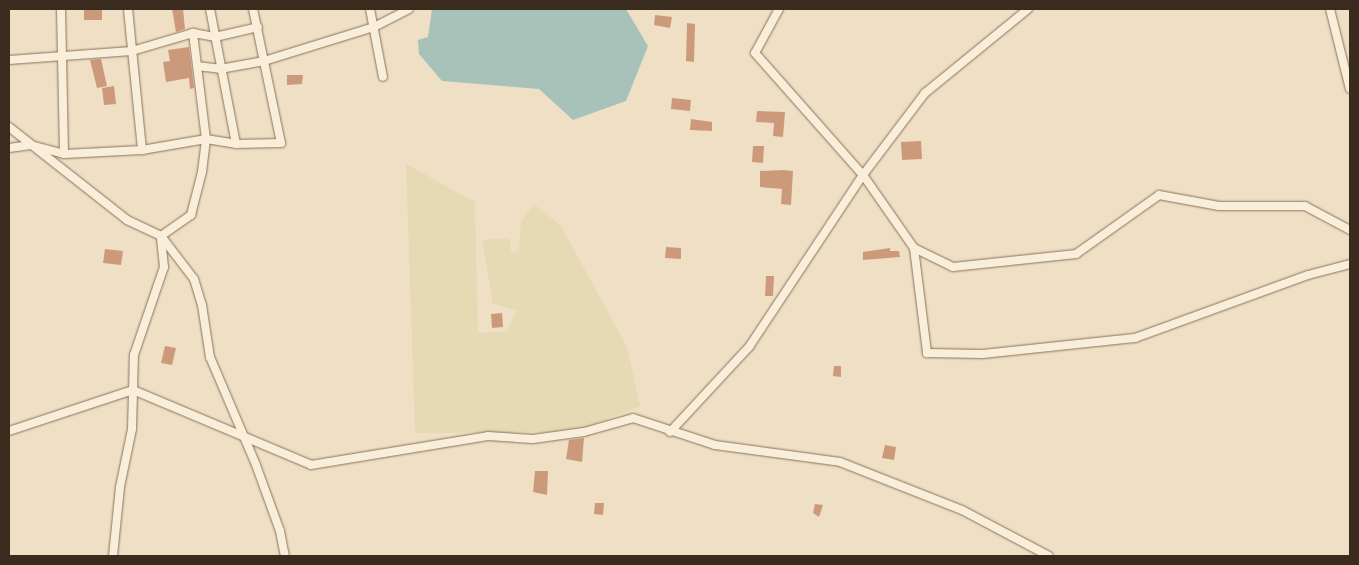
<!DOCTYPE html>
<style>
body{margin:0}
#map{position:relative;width:1359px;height:565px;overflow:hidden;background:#efe0c5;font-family:"Playfair Display",serif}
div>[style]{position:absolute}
.farmland>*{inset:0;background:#e5dab3}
.water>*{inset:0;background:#a7c2b9}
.building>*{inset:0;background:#cd997b}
.roads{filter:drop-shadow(0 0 1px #8a725b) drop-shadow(0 0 1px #8a725b)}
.street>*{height:8px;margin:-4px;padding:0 4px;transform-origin:4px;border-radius:4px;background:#f9eed9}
span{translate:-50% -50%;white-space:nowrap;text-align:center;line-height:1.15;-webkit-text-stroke:5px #f6ebd5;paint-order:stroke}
.frame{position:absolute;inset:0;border:10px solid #3a2b1f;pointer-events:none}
</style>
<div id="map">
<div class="farmland">
<i style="clip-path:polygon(406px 164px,475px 202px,478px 333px,507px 331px,517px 310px,493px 304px,482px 240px,510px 238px,511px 253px,519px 250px,521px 222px,534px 204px,561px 226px,627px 347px,640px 406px,574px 432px,415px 433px)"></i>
</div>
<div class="water">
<i style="clip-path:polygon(432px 9px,626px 9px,648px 46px,626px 101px,573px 120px,539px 89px,442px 81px,419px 54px,418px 40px,428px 37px)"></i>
</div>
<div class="building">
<i style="clip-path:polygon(84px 9px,102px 9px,102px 20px,84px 20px)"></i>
<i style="clip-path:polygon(172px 9px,183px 9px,185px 29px,176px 32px)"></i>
<i style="clip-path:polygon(655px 15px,672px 17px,670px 28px,654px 25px)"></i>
<i style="clip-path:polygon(687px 23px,695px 24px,694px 62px,686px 61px)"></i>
<i style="clip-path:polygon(189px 47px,194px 88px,190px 89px,189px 78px,166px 82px,163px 62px,170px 61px,168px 50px)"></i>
<i style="clip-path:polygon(101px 59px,107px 86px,97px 88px,90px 60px)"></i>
<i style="clip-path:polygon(287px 75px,303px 75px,302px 84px,287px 85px)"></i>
<i style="clip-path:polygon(114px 86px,116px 104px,104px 105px,102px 88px)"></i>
<i style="clip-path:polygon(672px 98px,691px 100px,690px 111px,671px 109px)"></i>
<i style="clip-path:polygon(757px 111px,785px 112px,783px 137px,773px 136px,774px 123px,756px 122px)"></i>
<i style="clip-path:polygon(691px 119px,712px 122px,712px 131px,690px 130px)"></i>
<i style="clip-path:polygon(921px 141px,922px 159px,902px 160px,901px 142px)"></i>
<i style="clip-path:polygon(753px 146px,764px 146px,763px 163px,752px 162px)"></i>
<i style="clip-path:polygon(783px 170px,793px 171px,791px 205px,781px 204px,782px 189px,760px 187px,760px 171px)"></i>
<i style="clip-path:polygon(666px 247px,681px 248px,681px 259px,665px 258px)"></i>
<i style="clip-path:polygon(890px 248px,890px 251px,899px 251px,900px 257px,863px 260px,863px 252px)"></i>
<i style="clip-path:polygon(105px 249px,123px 251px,121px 265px,103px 263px)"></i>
<i style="clip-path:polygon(766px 276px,774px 276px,773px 296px,765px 296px)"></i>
<i style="clip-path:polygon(502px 313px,503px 327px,492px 328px,491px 314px)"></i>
<i style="clip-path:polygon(165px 346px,176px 348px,172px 365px,161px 363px)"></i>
<i style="clip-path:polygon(834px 366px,841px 366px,841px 377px,833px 376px)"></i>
<i style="clip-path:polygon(584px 438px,582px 462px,566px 459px,569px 440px)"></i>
<i style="clip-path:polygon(885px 445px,896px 447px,894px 460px,882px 458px)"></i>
<i style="clip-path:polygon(535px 471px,548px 471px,547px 495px,533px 492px)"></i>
<i style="clip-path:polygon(595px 503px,604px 503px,603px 515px,594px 514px)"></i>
<i style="clip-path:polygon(815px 504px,823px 505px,819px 517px,813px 513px)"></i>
</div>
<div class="roads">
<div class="street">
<i style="left:61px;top:9px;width:145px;rotate:88.8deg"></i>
<i style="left:128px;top:9px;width:142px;rotate:84.3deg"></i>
<i style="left:210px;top:9px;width:137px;rotate:79.1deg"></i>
<i style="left:370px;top:9px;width:69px;rotate:79.2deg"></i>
<i style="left:779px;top:9px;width:50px;rotate:118.6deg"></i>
<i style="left:755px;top:53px;width:163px;rotate:48.5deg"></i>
<i style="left:863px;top:175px;width:89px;rotate:55.1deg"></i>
<i style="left:914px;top:248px;width:106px;rotate:82.9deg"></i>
<i style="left:927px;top:353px;width:55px;rotate:1deg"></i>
<i style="left:982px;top:354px;width:154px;rotate:-6deg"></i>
<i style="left:1135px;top:338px;width:184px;rotate:-20deg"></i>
<i style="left:1308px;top:275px;width:43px;rotate:-14.7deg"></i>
<i style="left:1330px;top:9px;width:82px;rotate:76deg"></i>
<i style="left:9px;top:60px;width:123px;rotate:-4.2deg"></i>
<i style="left:132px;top:51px;width:64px;rotate:-16.4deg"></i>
<i style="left:193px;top:33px;width:22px;rotate:10deg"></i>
<i style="left:215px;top:37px;width:44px;rotate:-13.1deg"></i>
<i style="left:197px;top:66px;width:23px;rotate:7deg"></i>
<i style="left:220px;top:69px;width:45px;rotate:-10.3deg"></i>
<i style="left:264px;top:61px;width:115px;rotate:-17.2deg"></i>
<i style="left:374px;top:27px;width:39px;rotate:-27deg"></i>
<i style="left:9px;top:127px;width:150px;rotate:38.2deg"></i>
<i style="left:127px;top:220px;width:38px;rotate:25deg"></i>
<i style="left:161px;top:236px;width:54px;rotate:52.5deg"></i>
<i style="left:194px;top:279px;width:27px;rotate:73deg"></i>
<i style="left:202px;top:305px;width:53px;rotate:81.3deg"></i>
<i style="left:210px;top:357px;width:117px;rotate:66.9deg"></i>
<i style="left:256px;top:465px;width:70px;rotate:70deg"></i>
<i style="left:280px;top:531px;width:25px;rotate:79deg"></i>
<i style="left:9px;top:148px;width:22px;rotate:-8deg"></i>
<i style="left:31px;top:145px;width:34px;rotate:15deg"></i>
<i style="left:64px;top:154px;width:78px;rotate:-2.9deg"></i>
<i style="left:142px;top:150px;width:65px;rotate:-9.8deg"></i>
<i style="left:206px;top:139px;width:30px;rotate:9deg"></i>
<i style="left:236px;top:144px;width:45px;rotate:-1.3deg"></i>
<i style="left:281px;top:143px;width:137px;rotate:-101.8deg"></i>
<i style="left:914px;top:248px;width:43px;rotate:26deg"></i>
<i style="left:953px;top:267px;width:124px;rotate:-6deg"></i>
<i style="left:1076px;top:254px;width:102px;rotate:-35.4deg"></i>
<i style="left:1159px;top:195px;width:61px;rotate:10.4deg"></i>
<i style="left:1219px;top:206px;width:86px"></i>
<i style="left:1305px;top:206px;width:51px;rotate:28.1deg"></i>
<i style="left:9px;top:431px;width:131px;rotate:-18.3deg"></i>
<i style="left:133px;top:390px;width:193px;rotate:22.8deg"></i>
<i style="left:311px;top:465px;width:179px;rotate:-9.3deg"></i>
<i style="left:488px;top:436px;width:45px;rotate:3.8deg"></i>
<i style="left:533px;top:439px;width:51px;rotate:-7.8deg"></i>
<i style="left:584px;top:432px;width:51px;rotate:-15.9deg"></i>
<i style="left:633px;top:418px;width:86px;rotate:18.2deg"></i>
<i style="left:715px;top:445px;width:126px;rotate:7.7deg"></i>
<i style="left:840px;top:462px;width:131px;rotate:21.5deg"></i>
<i style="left:962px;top:510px;width:98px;rotate:27.9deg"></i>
<i style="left:670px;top:432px;width:116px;rotate:-47.1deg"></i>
<i style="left:749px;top:347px;width:206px;rotate:-56.5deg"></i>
<i style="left:863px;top:175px;width:103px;rotate:-52.9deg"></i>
<i style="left:925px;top:93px;width:133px;rotate:-39.2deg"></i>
<i style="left:113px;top:556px;width:69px;rotate:-84.2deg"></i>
<i style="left:120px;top:487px;width:59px;rotate:-78.3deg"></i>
<i style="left:132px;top:429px;width:74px;rotate:-88.5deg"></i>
<i style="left:134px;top:355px;width:93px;rotate:-71.2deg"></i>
<i style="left:164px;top:267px;width:31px;rotate:-96deg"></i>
<i style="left:161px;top:236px;width:37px;rotate:-35deg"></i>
<i style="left:191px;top:215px;width:44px;rotate:-75.7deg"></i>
<i style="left:202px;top:172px;width:33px;rotate:-83deg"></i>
<i style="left:206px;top:139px;width:107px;rotate:-97deg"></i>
</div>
</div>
<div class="frame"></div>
</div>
